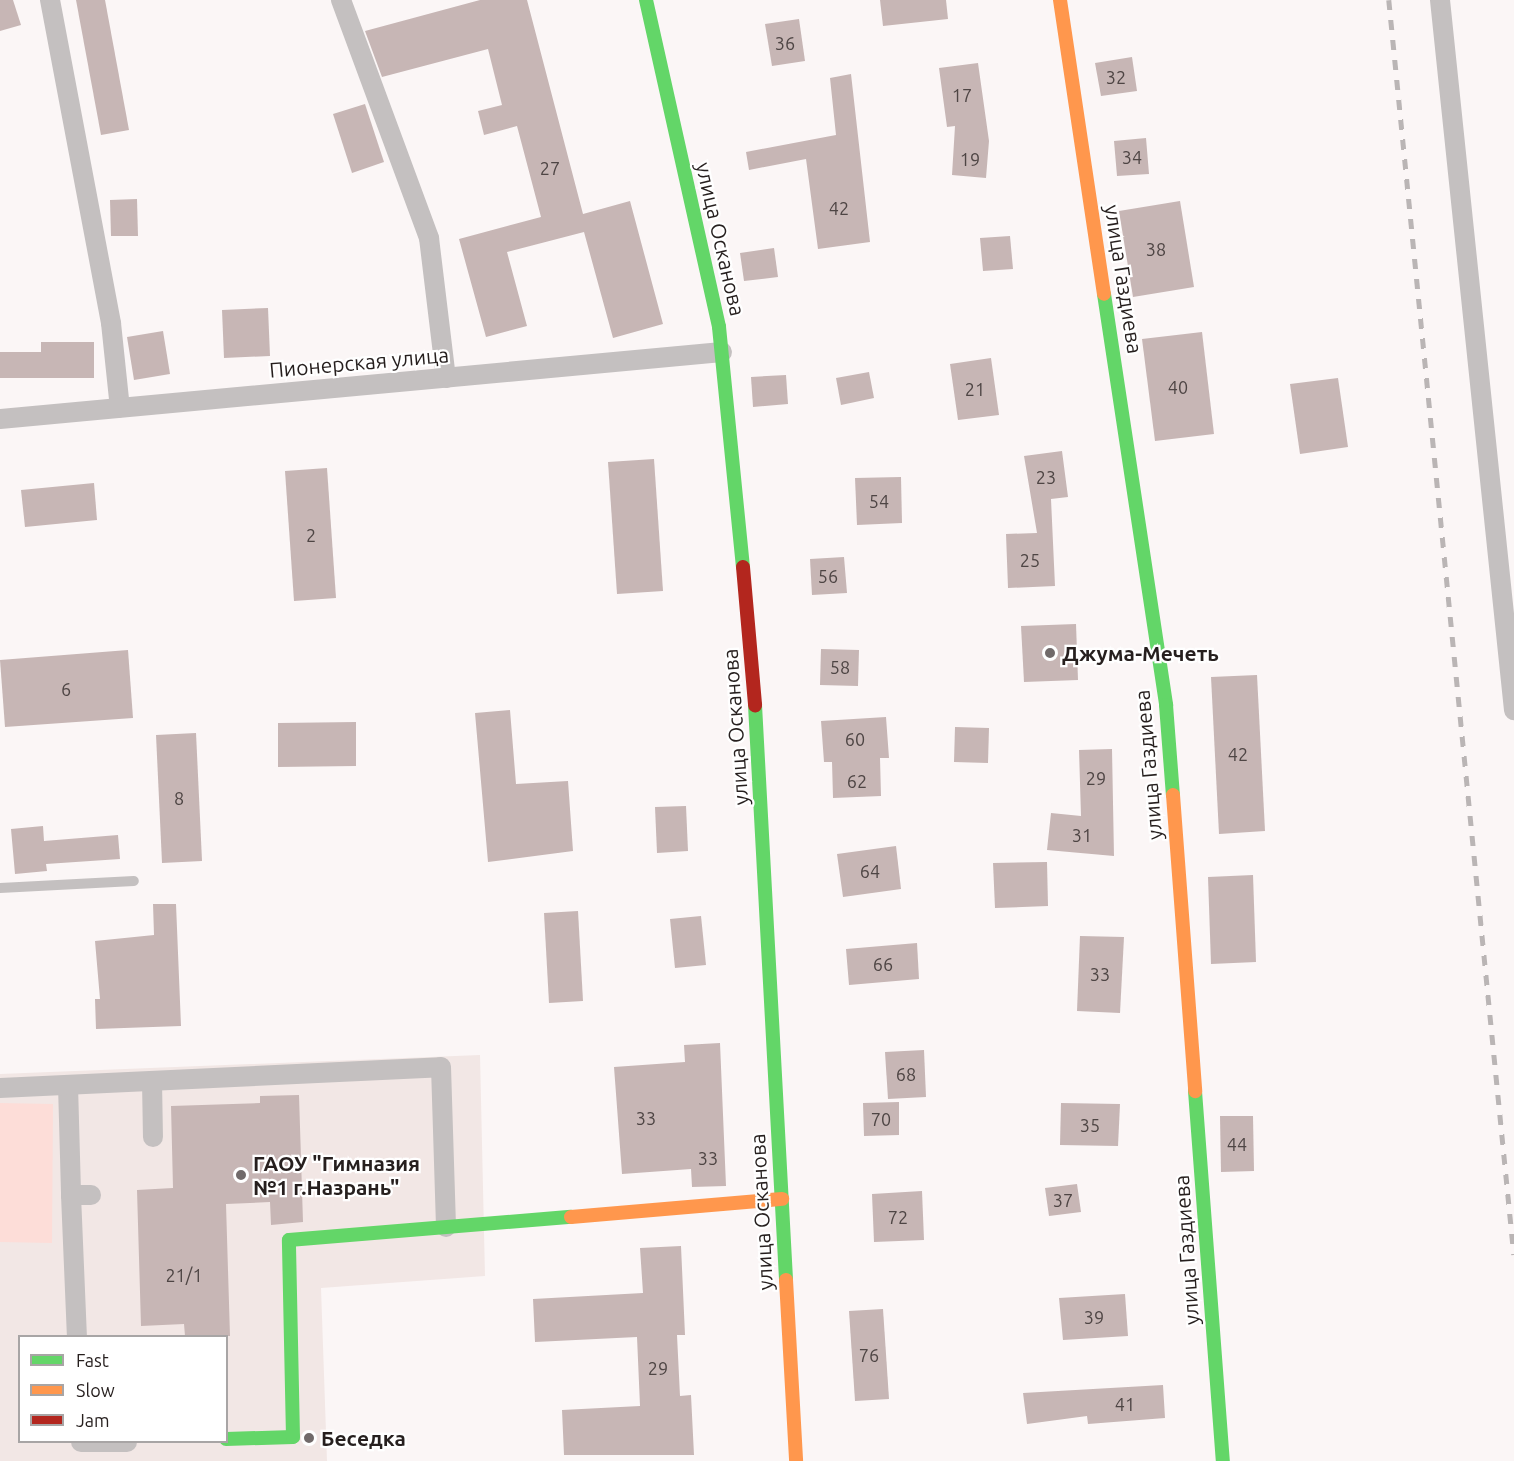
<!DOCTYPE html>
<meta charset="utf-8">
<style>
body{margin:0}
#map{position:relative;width:1514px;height:1461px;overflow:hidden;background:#fbf6f6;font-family:Ubuntu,sans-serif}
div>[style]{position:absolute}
.built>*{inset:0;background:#f2e7e5}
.green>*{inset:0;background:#fdddd8}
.building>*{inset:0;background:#c7b6b5}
.lane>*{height:10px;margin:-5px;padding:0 5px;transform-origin:5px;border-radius:5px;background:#c4c0c0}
.street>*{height:20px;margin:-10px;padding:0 10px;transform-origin:10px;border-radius:10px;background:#c4c0c0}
.fast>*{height:14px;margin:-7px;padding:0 7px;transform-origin:7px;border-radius:7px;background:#63d668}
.slow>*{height:14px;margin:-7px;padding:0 7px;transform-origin:7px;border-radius:7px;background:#ff974d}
.jam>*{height:14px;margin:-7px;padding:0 7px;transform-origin:7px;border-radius:7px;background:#b3261e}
.rail>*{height:4.5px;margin-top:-2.25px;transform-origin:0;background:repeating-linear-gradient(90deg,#bab5b5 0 10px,transparent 0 20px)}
.dots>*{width:16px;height:16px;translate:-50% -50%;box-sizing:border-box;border:3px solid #fff;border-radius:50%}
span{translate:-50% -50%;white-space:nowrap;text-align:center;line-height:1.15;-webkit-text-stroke:4.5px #fff;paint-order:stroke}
.number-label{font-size:18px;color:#4e4544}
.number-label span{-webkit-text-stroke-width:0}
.street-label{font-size:21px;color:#261f1e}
.poi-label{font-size:21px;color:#261f1e;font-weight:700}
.left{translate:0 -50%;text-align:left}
.legend{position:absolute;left:18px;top:1335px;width:210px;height:108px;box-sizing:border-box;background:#fff;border:2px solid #a8a5a5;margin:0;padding:8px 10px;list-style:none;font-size:18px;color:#261f1e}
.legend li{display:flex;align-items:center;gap:12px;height:30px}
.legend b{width:30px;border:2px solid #a8a5a5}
</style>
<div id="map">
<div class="built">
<i style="clip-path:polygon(evenodd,480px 1055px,485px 1276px,321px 1288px,327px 1461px,0 1461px,0 1074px,480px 1055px,20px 1336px,226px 1336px,226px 1442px,20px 1442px,20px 1336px)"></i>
</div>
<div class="green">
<i style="clip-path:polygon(0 1103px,53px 1104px,52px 1243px,0 1242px)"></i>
</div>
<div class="building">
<i style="clip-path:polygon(0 0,13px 0,21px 25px,0 31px)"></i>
<i style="clip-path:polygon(76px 0,105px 0,129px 130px,101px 135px)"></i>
<i style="clip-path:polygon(480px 0,527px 0,583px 214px,630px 201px,663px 324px,613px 338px,584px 232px,507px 252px,527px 326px,486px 337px,459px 239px,541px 217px,517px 126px,484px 135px,478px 111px,502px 105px,488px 49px,382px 77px,365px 31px)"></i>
<i style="clip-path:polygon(880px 0,946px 0,948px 19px,883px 26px)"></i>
<i style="clip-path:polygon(799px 19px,805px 61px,772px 66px,765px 24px)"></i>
<i style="clip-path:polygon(1132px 57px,1137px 91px,1101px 96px,1095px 63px)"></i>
<i style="clip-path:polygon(978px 63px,989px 141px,986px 178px,952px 175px,955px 126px,947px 127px,939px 68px)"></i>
<i style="clip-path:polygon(851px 74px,870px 242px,818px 249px,806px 159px,749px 170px,746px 152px,836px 135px,830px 78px)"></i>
<i style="clip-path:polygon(365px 104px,384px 162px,352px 173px,333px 114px)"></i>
<i style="clip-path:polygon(1146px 138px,1149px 174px,1117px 176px,1114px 141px)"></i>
<i style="clip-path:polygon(137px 199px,138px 236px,111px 236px,110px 200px)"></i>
<i style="clip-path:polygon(1180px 201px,1194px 287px,1133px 297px,1119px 211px)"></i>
<i style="clip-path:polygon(1010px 236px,1013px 269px,983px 271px,980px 238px)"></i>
<i style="clip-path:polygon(774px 248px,778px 277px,744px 281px,740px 253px)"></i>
<i style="clip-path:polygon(268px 308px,270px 356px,224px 358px,222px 310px)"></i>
<i style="clip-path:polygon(163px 331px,170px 374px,134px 380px,127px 337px)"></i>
<i style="clip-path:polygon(1202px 332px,1214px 434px,1155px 441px,1142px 339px)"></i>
<i style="clip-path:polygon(41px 342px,94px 342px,94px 378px,0 378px,0 352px,41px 352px)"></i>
<i style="clip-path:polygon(991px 358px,999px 415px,958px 420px,950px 364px)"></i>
<i style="clip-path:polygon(869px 372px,874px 398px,841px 405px,836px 378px)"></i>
<i style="clip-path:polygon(786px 375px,788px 404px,753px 407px,751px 377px)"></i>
<i style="clip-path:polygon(1338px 378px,1348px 447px,1300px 454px,1290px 384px)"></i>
<i style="clip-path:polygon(1062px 451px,1068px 497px,1051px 499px,1055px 586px,1008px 588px,1006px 534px,1037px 533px,1024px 456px)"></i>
<i style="clip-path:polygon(654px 459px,663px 591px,617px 594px,608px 462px)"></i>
<i style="clip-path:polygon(327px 468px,336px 598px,294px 601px,285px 471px)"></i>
<i style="clip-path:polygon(901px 477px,902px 523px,857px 525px,855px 478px)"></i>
<i style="clip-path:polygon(94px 483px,97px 520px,25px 527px,21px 490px)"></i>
<i style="clip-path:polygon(844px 557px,847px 593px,812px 595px,810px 559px)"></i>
<i style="clip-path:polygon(1076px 624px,1078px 680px,1024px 682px,1021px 626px)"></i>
<i style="clip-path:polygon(821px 649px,859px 650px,858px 686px,820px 685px)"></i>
<i style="clip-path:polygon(128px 650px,133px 718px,5px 727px,0 660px)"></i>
<i style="clip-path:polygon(1257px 675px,1265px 831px,1219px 834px,1211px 677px)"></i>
<i style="clip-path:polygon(510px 710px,516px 784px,568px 781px,573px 851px,488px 862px,475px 713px)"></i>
<i style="clip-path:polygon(886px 717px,889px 758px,880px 758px,881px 796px,833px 798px,832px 762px,824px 762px,821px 721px)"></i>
<i style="clip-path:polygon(356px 722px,356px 766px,278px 767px,278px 723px)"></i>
<i style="clip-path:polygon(955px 727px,989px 728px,988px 763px,954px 762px)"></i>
<i style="clip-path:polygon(196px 733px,202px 861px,162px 863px,156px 735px)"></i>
<i style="clip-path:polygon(1112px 749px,1114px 856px,1047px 850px,1051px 813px,1081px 816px,1079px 750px)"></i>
<i style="clip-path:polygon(686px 806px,688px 851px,657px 853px,655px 807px)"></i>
<i style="clip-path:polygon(43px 826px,44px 841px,118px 835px,120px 859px,46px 864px,47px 871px,15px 874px,11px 829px)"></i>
<i style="clip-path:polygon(896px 846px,901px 889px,843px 897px,837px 854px)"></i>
<i style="clip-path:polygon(1047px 862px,1048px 906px,995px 908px,993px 863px)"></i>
<i style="clip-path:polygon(1253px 875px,1256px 962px,1211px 964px,1208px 877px)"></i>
<i style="clip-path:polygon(153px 904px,176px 904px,181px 1026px,96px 1029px,95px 999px,100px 999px,95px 941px,154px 935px)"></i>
<i style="clip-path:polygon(578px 911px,583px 1001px,549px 1003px,544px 913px)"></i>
<i style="clip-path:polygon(701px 916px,706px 965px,675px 968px,670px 919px)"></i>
<i style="clip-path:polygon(1080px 936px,1124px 937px,1120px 1013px,1077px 1011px)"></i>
<i style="clip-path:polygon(917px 943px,919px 979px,849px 985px,846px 949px)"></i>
<i style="clip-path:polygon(720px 1043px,726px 1186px,692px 1187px,691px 1169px,622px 1174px,614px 1067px,685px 1062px,684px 1045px)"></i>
<i style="clip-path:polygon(924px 1050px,926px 1097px,888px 1099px,885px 1052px)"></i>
<i style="clip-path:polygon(299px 1095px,303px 1222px,271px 1225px,270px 1202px,226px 1204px,230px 1336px,185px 1336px,184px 1324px,141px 1326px,137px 1190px,173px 1188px,171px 1106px,260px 1103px,260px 1096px)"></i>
<i style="clip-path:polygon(899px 1102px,899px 1135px,864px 1136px,863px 1103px)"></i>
<i style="clip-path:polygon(1061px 1103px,1120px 1104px,1118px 1146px,1060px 1145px)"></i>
<i style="clip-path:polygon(1220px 1116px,1253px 1116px,1254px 1171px,1221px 1172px)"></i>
<i style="clip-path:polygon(1077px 1184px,1081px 1212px,1049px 1216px,1045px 1188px)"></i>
<i style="clip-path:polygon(922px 1191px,924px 1240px,874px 1242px,872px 1194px)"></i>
<i style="clip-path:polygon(681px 1246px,685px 1335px,677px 1335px,680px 1396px,691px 1395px,694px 1455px,564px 1455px,562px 1410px,640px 1406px,637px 1337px,535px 1342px,533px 1299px,643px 1293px,640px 1248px)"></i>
<i style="clip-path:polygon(1125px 1294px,1128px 1336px,1063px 1340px,1059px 1298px)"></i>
<i style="clip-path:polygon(883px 1309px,889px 1399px,855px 1401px,849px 1311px)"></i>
<i style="clip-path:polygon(1163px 1385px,1165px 1418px,1088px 1424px,1087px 1416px,1027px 1424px,1023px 1393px)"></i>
</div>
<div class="lane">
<i style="left:0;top:888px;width:134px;rotate:-3deg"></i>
</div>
<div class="street">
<i style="left:50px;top:0;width:329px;rotate:79.3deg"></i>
<i style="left:111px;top:323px;width:85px;rotate:84deg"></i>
<i style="left:341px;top:0;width:254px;rotate:69.7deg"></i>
<i style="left:429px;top:238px;width:141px;rotate:83.1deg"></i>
<i style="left:1440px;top:0;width:714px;rotate:84.05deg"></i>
<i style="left:0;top:419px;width:725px;rotate:-5.3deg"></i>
<i style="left:152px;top:1081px;width:56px;rotate:89deg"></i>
<i style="left:68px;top:1085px;width:110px;rotate:88.4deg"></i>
<i style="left:71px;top:1195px;width:20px"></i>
<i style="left:0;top:1088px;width:441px;rotate:-2.7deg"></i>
<i style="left:441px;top:1067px;width:160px;rotate:88.2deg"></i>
<i style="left:71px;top:1195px;width:141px;rotate:87.6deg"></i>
<i style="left:81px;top:1442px;width:46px"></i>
</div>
<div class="fast">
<i style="left:646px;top:0;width:335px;rotate:77.4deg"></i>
<i style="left:719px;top:327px;width:241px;rotate:84.3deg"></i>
<i style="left:1104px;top:294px;width:416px;rotate:81.4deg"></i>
<i style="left:1166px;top:705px;width:90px;rotate:85.6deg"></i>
<i style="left:755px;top:705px;width:576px;rotate:86.91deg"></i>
<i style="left:1195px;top:1091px;width:371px;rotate:85.7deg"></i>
<i style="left:226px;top:1439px;width:67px;rotate:-1.7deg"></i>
<i style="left:293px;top:1437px;width:197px;rotate:-91.2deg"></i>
<i style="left:289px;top:1240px;width:283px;rotate:-4.7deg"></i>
</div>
<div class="slow">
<i style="left:1060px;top:0;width:297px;rotate:81.5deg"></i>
<i style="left:1173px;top:795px;width:297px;rotate:85.7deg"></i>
<i style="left:571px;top:1217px;width:212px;rotate:-4.9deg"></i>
<i style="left:786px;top:1280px;width:181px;rotate:86.8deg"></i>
</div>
<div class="jam">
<i style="left:743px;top:567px;width:139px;rotate:85deg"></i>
</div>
<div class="rail">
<i style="left:1389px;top:0;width:1261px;rotate:84.31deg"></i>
</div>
<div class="dots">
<i style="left:1050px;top:653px;background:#716a6a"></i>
<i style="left:241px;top:1175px;background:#716a6a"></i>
<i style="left:309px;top:1438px;background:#716a6a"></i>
</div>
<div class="number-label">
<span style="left:785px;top:43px">36</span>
<span style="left:1116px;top:77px">32</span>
<span style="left:962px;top:95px">17</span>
<span style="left:1132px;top:157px">34</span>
<span style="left:970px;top:159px">19</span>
<span style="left:550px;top:168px">27</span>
<span style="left:839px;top:208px">42</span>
<span style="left:1156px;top:249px">38</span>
<span style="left:1178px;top:387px">40</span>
<span style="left:975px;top:389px">21</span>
<span style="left:1046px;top:477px">23</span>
<span style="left:879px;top:501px">54</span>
<span style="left:311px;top:535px">2</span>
<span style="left:1030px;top:560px">25</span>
<span style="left:828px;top:576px">56</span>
<span style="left:840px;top:667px">58</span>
<span style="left:66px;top:689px">6</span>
<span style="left:855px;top:739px">60</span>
<span style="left:1238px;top:754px">42</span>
<span style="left:1096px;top:778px">29</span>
<span style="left:857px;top:781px">62</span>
<span style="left:179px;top:798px">8</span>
<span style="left:1082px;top:835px">31</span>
<span style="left:870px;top:871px">64</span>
<span style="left:883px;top:964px">66</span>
<span style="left:1100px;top:974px">33</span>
<span style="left:906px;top:1074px">68</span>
<span style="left:646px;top:1118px">33</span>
<span style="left:881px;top:1119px">70</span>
<span style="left:1090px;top:1125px">35</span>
<span style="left:1237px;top:1144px">44</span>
<span style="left:708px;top:1158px">33</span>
<span style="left:1063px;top:1200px">37</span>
<span style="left:898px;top:1217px">72</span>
<span style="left:184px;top:1275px">21/1</span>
<span style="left:1094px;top:1317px">39</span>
<span style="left:869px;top:1355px">76</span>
<span style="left:658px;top:1368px">29</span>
<span style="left:1125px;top:1404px">41</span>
</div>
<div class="street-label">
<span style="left:721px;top:239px;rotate:77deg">улица Осканова</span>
<span style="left:1124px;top:279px;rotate:81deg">улица Газдиева</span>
<span style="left:359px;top:362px;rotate:-5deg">Пионерская улица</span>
<span style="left:735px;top:727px;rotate:-94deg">улица Осканова</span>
<span style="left:1148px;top:765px;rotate:-95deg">улица Газдиева</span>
<span style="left:761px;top:1212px;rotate:-93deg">улица Осканова</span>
<span style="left:1186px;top:1250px;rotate:-94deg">улица Газдиева</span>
</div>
<div class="poi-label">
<span class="left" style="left:1062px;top:653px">Джума-Мечеть</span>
<span class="left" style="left:253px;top:1175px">ГАОУ "Гимназия<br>№1 г.Назрань"</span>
<span class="left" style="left:321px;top:1438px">Беседка</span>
</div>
<ul class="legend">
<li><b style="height:8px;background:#63d668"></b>Fast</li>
<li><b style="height:8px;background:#ff974d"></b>Slow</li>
<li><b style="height:8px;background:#b3261e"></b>Jam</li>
</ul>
</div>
